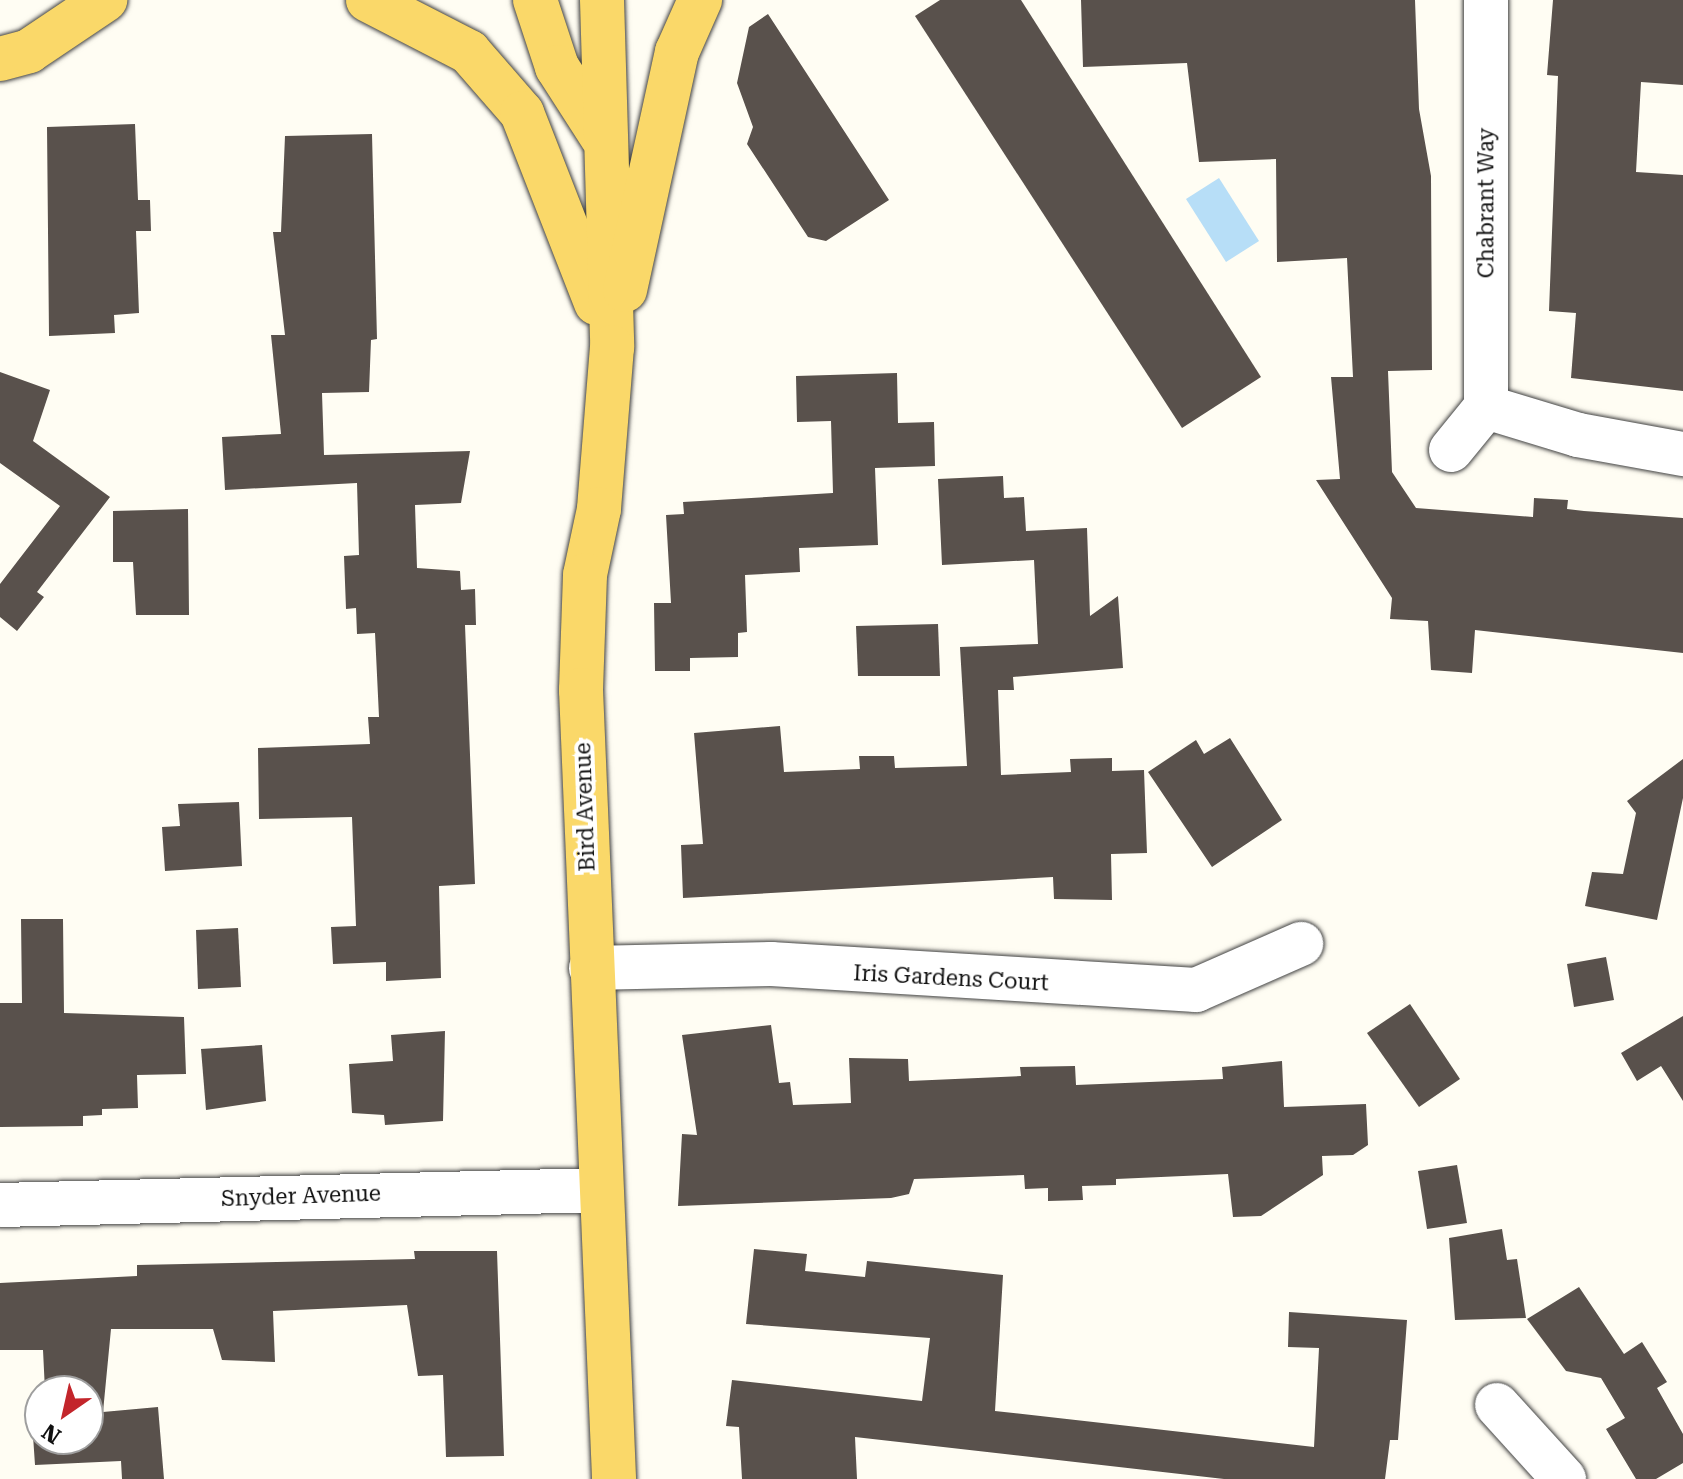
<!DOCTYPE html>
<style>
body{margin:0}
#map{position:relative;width:1683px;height:1479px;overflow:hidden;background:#fffdf3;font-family:"Roboto Serif",serif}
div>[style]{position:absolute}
.water>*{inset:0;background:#b7def7}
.building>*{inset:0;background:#59514c}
.roads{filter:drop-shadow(0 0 2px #434343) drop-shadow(0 0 2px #434343)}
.minor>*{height:44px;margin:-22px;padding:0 22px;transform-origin:22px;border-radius:22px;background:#fff}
.major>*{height:44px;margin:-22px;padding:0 22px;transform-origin:22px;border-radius:22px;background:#fad869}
span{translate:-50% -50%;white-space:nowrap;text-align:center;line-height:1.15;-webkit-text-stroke:8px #fff;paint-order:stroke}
.street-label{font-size:22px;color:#101010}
.north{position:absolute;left:24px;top:1375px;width:80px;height:80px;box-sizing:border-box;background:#fff;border:2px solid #9f9f9f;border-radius:50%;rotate:214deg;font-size:22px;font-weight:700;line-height:32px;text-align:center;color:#101010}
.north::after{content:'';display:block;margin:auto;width:28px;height:36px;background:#c3252b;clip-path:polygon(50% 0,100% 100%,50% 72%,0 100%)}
</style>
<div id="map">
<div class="water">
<i style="clip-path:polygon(1219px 178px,1259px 241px,1226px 262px,1186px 199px)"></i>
</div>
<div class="building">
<i style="clip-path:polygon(940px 0,1021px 0,1261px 377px,1182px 428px,915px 16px)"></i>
<i style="clip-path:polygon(1081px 0,1415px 0,1419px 109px,1431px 176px,1432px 370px,1388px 371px,1392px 472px,1416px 508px,1533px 517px,1534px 498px,1568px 500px,1567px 509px,1584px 511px,1683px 518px,1683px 653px,1475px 630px,1472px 673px,1431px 670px,1428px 621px,1390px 619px,1392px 598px,1316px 480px,1340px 479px,1331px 377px,1353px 377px,1347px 258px,1277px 262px,1276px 159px,1199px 162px,1187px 63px,1083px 67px)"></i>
<i style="clip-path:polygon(1553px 0,1683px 0,1683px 85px,1641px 82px,1636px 172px,1683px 175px,1683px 391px,1571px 378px,1576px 313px,1549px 311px,1558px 76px,1547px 75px)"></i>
<i style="clip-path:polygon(768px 14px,889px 200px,826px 241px,808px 237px,747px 144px,753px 127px,737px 83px,749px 27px)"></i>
<i style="clip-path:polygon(135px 124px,138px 200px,150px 200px,151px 231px,136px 231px,139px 313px,114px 315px,115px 333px,49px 336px,47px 127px)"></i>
<i style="clip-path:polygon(372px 134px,377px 339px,371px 340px,369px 392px,322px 393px,324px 455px,470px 451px,461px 503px,415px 505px,417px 568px,460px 571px,461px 590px,475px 589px,476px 625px,465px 625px,475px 884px,439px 886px,441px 978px,386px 981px,386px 962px,333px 964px,331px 927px,356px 926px,352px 817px,259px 819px,258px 748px,370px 744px,368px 717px,379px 717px,375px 633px,357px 634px,356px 608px,346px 609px,344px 556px,359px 555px,357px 483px,225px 490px,222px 437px,281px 434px,271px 335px,285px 335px,273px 232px,281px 232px,285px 136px)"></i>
<i style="clip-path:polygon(0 372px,50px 390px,33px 441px,110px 497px,37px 592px,44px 597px,17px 631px,0 617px,0 584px,60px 506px,0 463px)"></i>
<i style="clip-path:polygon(897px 373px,898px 423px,934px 422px,935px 466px,875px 468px,878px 545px,799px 548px,800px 572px,745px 575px,747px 632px,738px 633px,738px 657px,690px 658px,690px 671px,655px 671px,654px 603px,671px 603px,666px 515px,684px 514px,683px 502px,833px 493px,831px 421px,797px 422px,796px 376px)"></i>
<i style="clip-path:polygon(1003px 476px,1004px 498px,1024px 497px,1026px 531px,1087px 528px,1090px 616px,1118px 596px,1123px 668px,1013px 677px,1014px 690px,998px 690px,1001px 775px,1071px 772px,1070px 759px,1112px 758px,1112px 771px,1144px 770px,1147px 853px,1111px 854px,1112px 900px,1054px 899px,1053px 877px,683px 898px,681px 845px,703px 844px,694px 733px,780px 726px,784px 772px,860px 769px,859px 756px,894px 756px,895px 768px,967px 766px,960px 647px,1038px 644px,1034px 560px,942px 565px,938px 479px)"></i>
<i style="clip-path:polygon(188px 509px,189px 615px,136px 615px,133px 562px,113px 562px,113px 511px)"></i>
<i style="clip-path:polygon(938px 624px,940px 676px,858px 676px,856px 626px)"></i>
<i style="clip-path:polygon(1230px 738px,1282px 820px,1212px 867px,1148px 772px,1196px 740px,1204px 754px)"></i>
<i style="clip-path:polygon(1683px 759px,1683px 798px,1657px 920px,1585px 906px,1592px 872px,1623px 874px,1636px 813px,1627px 801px)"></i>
<i style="clip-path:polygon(239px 802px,242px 866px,165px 871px,162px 827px,180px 826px,178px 804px)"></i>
<i style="clip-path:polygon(21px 919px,63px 919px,64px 1013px,184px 1017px,186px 1074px,137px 1075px,138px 1108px,102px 1109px,102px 1115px,83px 1116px,83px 1126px,0 1127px,0 1003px,22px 1003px)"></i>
<i style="clip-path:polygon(238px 928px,241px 987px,198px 989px,196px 930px)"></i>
<i style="clip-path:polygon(1606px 957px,1614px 1000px,1574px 1007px,1567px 964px)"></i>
<i style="clip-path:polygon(1410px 1004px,1460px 1079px,1419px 1107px,1367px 1033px)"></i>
<i style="clip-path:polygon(1683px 1016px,1683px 1101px,1661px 1066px,1637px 1081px,1621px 1053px)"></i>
<i style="clip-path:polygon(771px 1025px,779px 1083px,790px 1082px,793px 1105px,851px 1103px,849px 1058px,908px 1059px,909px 1081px,1021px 1076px,1020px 1067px,1075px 1066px,1076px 1085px,1223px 1079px,1222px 1067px,1282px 1061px,1284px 1107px,1366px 1104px,1368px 1145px,1353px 1155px,1322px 1156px,1323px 1175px,1261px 1216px,1233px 1217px,1228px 1174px,1116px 1179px,1116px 1185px,1082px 1186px,1083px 1200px,1048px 1201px,1048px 1188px,1025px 1189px,1024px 1175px,914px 1179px,909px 1194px,891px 1198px,678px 1206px,682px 1134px,697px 1135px,682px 1035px)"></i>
<i style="clip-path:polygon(445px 1031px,443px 1121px,385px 1125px,384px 1115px,352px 1113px,349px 1064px,393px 1061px,391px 1035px)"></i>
<i style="clip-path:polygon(262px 1045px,266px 1101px,206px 1110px,201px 1049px)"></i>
<i style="clip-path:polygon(1457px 1165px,1467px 1223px,1427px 1229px,1418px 1171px)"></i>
<i style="clip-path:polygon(1502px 1229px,1507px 1260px,1517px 1259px,1526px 1318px,1455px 1320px,1449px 1238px)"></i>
<i style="clip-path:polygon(754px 1249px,807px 1254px,805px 1271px,865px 1277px,867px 1261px,1003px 1275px,995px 1411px,1314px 1447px,1319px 1348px,1288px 1347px,1289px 1312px,1407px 1320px,1398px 1440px,1390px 1440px,1385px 1479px,1224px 1479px,855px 1437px,857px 1479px,742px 1479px,739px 1427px,726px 1426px,732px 1380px,922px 1401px,930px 1338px,746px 1324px)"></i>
<i style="clip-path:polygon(414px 1251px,497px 1251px,504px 1456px,446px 1457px,443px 1375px,418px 1376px,407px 1305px,273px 1311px,275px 1362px,222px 1360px,213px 1329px,111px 1329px,103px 1412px,158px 1407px,164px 1479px,122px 1479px,121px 1461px,35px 1465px,32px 1421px,40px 1421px,40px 1439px,88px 1439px,88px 1391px,45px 1391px,43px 1350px,0 1350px,0 1283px,137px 1276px,137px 1265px,415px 1259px)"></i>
<i style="clip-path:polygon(1579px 1287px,1624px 1354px,1642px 1342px,1667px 1382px,1657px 1388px,1683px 1434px,1683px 1463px,1656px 1479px,1636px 1479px,1606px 1429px,1625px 1418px,1601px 1378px,1566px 1371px,1527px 1319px)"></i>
</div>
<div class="roads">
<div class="minor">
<i style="left:1486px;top:407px;width:96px;rotate:16.9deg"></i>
<i style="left:1578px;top:435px;width:107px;rotate:10.3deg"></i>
<i style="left:1451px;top:450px;width:55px;rotate:-50.9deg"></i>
<i style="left:1486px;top:407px;width:407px;rotate:-90deg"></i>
<i style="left:591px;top:968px;width:180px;rotate:-1.3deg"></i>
<i style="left:771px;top:964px;width:426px;rotate:3.5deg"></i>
<i style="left:1196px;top:990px;width:115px;rotate:-23.7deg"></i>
<i style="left:0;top:1205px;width:601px;rotate:-1.43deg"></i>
<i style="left:1497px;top:1405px;width:100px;rotate:47.8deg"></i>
</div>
<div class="major">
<i style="left:368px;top:0;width:114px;rotate:27.2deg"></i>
<i style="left:469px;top:52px;width:81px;rotate:49deg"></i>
<i style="left:522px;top:113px;width:204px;rotate:68.7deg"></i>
<i style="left:535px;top:0;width:71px;rotate:71.8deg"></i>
<i style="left:557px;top:67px;width:83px;rotate:57.3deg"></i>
<i style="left:602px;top:0;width:347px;rotate:88.3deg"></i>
<i style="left:612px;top:347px;width:163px;rotate:94.6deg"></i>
<i style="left:599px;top:509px;width:67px;rotate:102deg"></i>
<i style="left:585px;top:575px;width:115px;rotate:92deg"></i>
<i style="left:581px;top:690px;width:790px;rotate:87.6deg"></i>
<i style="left:0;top:59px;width:30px;rotate:-15deg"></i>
<i style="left:29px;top:51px;width:92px;rotate:-33.9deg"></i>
<i style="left:625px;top:290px;width:244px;rotate:-77.7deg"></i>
<i style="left:677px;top:52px;width:57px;rotate:-66.1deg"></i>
</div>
</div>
<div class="street-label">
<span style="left:1486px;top:203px;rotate:-90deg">Chabrant Way</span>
<span style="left:585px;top:807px;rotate:-92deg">Bird Avenue</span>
<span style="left:951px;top:978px;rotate:3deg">Iris Gardens Court</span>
<span style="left:301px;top:1196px;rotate:-2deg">Snyder Avenue</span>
</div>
<div class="north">N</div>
</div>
